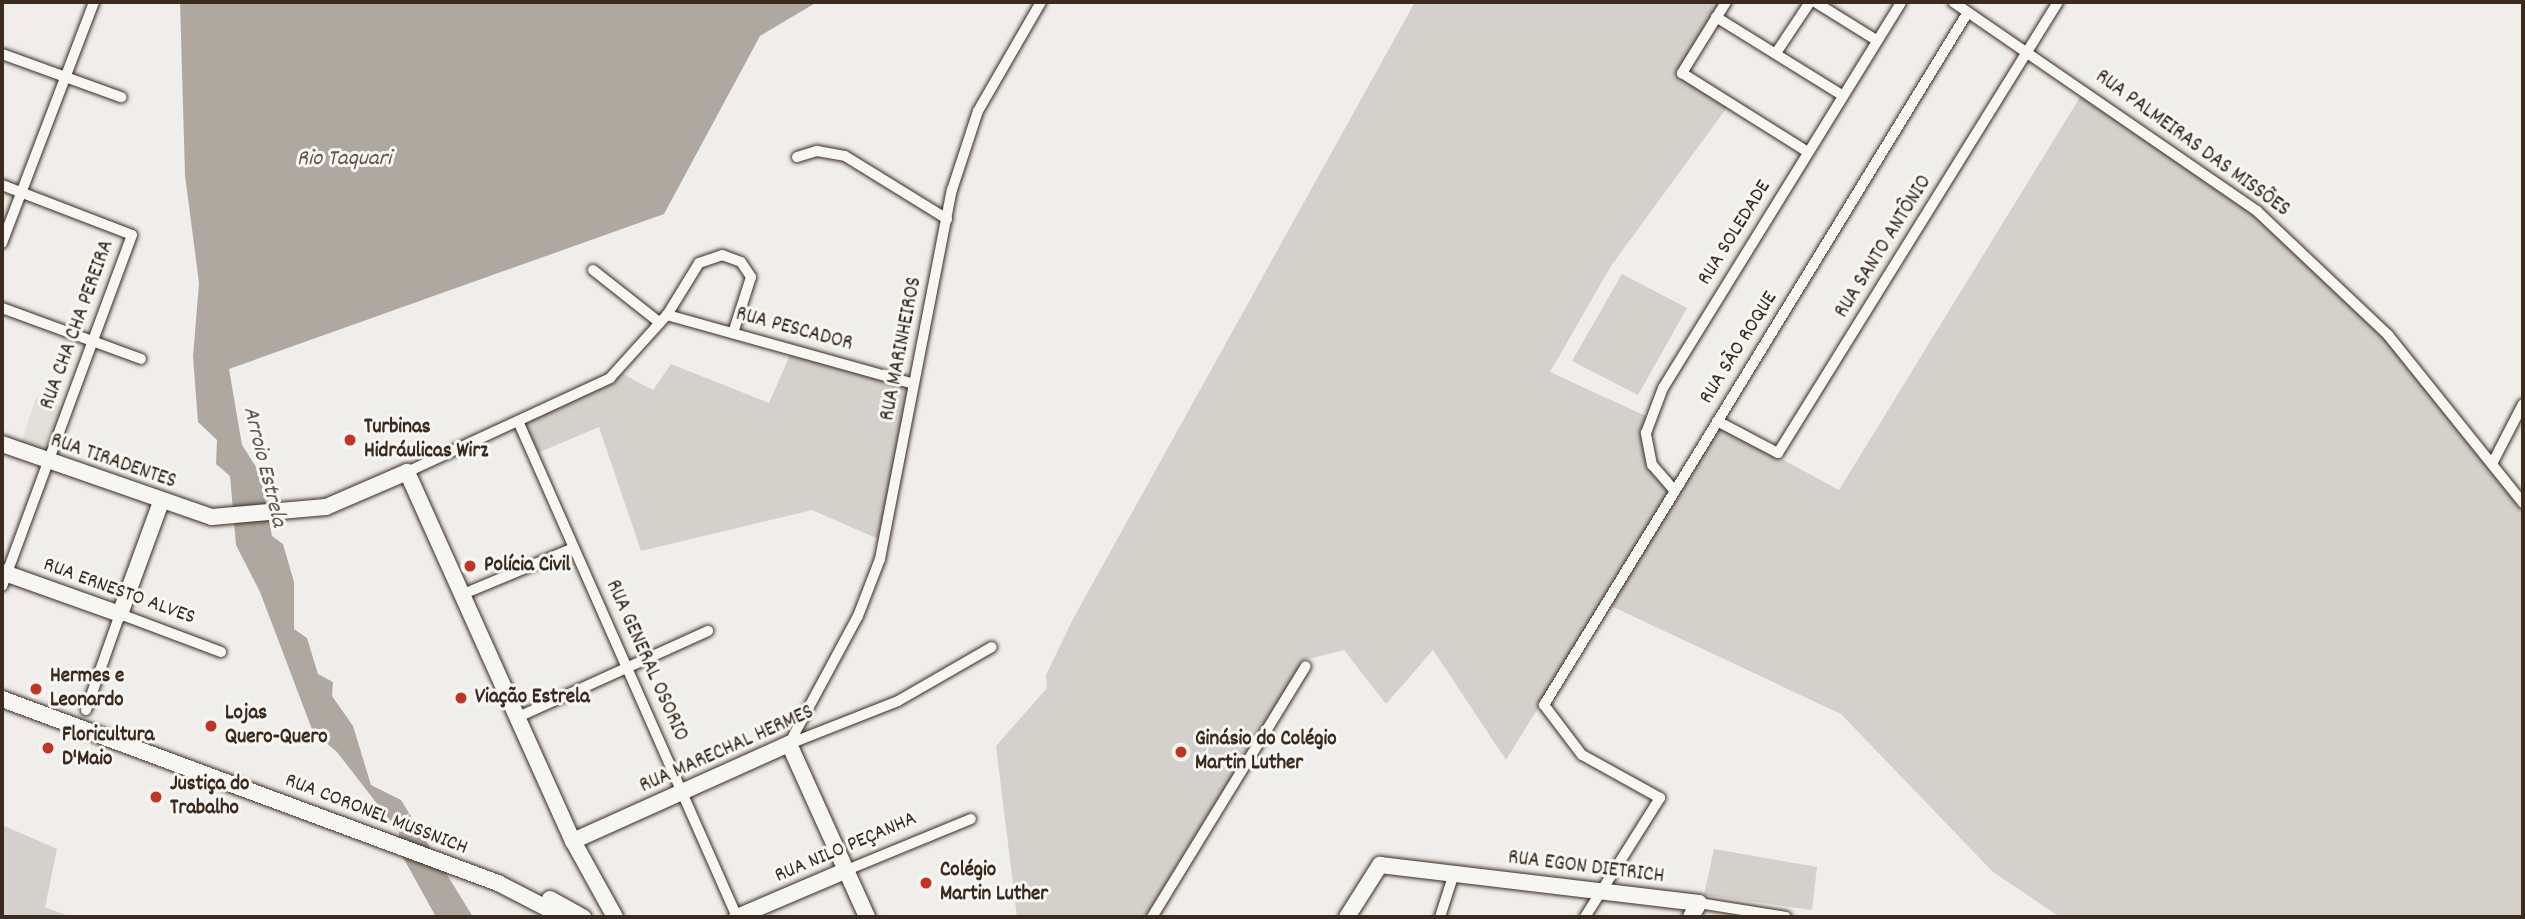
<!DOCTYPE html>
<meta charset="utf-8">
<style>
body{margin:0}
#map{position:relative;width:2525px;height:919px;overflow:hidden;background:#efeeea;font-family:Dekko,sans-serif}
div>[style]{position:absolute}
.built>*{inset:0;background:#e2dfdb}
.green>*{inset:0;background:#d4d1cc}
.water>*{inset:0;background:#afa8a1}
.roads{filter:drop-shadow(0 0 2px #3b2a1e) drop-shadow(0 0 2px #3b2a1e)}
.street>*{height:10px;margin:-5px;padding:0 5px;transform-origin:5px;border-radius:5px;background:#f6f6f2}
.secondary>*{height:16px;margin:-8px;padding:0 8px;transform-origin:8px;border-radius:8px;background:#f6f6f2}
.dots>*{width:19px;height:19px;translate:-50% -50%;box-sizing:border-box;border:4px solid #f6f6f2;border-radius:50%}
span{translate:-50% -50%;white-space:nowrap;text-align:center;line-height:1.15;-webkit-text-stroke:6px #f6f6f2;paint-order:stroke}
.street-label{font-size:21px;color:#3b2a1e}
.poi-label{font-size:21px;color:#3b2a1e;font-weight:700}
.left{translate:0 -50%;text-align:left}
.water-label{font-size:23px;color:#64564c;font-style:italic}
.frame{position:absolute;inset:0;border:4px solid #3b2a1e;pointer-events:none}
</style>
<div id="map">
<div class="built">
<i style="clip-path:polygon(36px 398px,63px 407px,48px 452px,21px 443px)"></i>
</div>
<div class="green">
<i style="clip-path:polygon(1415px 2px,1726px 2px,1682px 71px,1731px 102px,1611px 266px,1550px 372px,1650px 418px,1652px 463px,1673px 488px,1506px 760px,1433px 650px,1386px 704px,1344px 650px,1304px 660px,1145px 917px,1017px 917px,996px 746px,1047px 688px,1046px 675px,1073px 619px)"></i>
<i style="clip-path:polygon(2085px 89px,2257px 211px,2388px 335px,2523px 503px,2523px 917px,2060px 917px,1993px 872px,1841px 714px,1609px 605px,1719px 425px,1839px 490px)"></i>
<i style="clip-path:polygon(1622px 274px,1687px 308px,1638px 395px,1572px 361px)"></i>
<i style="clip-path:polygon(790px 355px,911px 383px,885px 542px,812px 510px,641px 551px,599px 427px,533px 455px,518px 421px,617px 371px,653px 390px,671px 364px,769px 403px)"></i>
<i style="clip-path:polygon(2px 825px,57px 849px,45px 907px,71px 917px,2px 917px)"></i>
<i style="clip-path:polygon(1714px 849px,1817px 867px,1812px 910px,1704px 895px)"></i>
</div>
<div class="water">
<i style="clip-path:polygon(180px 2px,817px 2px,760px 36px,664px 214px,229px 369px,242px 445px,260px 473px,272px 536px,283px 544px,294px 582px,294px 629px,307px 638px,318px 674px,333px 682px,332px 696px,353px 726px,371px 785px,401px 800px,473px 917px,436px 917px,399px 850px,399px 832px,337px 752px,313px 732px,260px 592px,236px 545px,230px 476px,216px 464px,217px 440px,198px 422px,193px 357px,199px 283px,185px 175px)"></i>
</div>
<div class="roads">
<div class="street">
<i style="left:1726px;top:2px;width:84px;rotate:121.8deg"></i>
<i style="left:1682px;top:73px;width:149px;rotate:32.1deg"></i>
<i style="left:1815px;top:2px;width:72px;rotate:31.9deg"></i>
<i style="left:1953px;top:2px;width:369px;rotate:34.5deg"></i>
<i style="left:2257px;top:211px;width:180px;rotate:43.4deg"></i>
<i style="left:2388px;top:335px;width:216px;rotate:51.2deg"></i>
<i style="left:1716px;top:17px;width:148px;rotate:31.8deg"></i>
<i style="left:1776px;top:53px;width:61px;rotate:-56.3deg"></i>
<i style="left:2px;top:54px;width:127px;rotate:19.9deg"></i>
<i style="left:797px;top:157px;width:21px;rotate:-17deg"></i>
<i style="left:817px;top:151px;width:28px;rotate:10deg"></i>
<i style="left:845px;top:156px;width:120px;rotate:31.7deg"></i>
<i style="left:2px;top:185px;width:139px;rotate:21deg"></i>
<i style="left:132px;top:235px;width:374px;rotate:110.3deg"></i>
<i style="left:2px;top:243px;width:258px;rotate:-69.1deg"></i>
<i style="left:593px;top:270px;width:85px;rotate:38.3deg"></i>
<i style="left:2px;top:308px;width:148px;rotate:20.1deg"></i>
<i style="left:667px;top:315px;width:253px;rotate:15.6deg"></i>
<i style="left:518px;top:421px;width:542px;rotate:66.18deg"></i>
<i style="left:1717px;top:421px;width:69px;rotate:27.7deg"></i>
<i style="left:1778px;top:453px;width:531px;rotate:-58.17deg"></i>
<i style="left:2493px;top:462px;width:65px;rotate:-62.7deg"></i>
<i style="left:407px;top:472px;width:224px;rotate:-24.8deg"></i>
<i style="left:610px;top:378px;width:85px;rotate:-47.9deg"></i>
<i style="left:667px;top:315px;width:61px;rotate:-58.4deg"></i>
<i style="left:699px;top:263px;width:24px;rotate:-19deg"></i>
<i style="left:722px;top:255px;width:20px;rotate:20deg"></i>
<i style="left:741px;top:262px;width:18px;rotate:56deg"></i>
<i style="left:751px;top:277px;width:59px;rotate:107.8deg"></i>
<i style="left:1674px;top:490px;width:33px;rotate:-131deg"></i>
<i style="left:1652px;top:465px;width:33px;rotate:-101deg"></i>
<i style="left:1646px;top:433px;width:48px;rotate:-69.3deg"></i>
<i style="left:1663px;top:388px;width:453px;rotate:-58.3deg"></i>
<i style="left:461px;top:595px;width:122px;rotate:-22.6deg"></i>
<i style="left:86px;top:710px;width:102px;rotate:-70.5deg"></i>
<i style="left:120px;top:614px;width:108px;rotate:20.6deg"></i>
<i style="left:516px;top:718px;width:211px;rotate:-24.4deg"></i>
<i style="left:789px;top:744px;width:145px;rotate:-61.7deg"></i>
<i style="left:858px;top:616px;width:61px;rotate:-68.9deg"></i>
<i style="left:880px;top:559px;width:376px;rotate:-79deg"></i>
<i style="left:952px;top:190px;width:83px;rotate:-71.8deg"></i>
<i style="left:978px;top:111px;width:126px;rotate:-60deg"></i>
<i style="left:789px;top:744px;width:117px;rotate:-21.5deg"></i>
<i style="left:898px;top:701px;width:108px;rotate:-29.9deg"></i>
<i style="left:847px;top:870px;width:134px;rotate:-22.4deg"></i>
<i style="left:1699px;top:903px;width:88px;rotate:9.1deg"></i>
<i style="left:1152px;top:917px;width:294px;rotate:-58.5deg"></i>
<i style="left:1440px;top:917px;width:46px;rotate:-72.3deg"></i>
<i style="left:1585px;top:917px;width:141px;rotate:-57.8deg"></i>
<i style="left:1660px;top:798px;width:89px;rotate:-151.1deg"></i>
<i style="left:1582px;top:755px;width:63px;rotate:-127.2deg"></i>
<i style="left:1544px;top:705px;width:812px;rotate:-58.54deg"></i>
</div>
<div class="secondary">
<i style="left:2px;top:444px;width:222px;rotate:19.2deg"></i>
<i style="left:212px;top:517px;width:114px;rotate:-5deg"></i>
<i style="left:326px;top:507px;width:88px;rotate:-23.4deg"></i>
<i style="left:407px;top:472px;width:405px;rotate:65.8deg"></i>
<i style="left:573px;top:841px;width:87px;rotate:61.1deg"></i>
<i style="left:2px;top:572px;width:125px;rotate:19.6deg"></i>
<i style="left:120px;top:614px;width:119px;rotate:-69.9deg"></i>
<i style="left:2px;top:699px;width:529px;rotate:20.35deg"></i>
<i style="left:498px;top:883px;width:74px;rotate:27.3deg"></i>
<i style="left:573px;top:841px;width:237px;rotate:-24.2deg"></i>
<i style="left:789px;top:744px;width:190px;rotate:65.7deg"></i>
<i style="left:550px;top:899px;width:38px;rotate:29deg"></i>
<i style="left:737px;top:917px;width:120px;rotate:-23.1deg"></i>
<i style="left:1347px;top:917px;width:62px;rotate:-57.6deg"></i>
<i style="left:1380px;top:865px;width:321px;rotate:6.8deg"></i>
<i style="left:1699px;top:903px;width:16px;rotate:120deg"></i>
</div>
</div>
<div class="dots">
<i style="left:350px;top:440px;background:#c8321e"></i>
<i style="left:470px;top:566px;background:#c8321e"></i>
<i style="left:36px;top:689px;background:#c8321e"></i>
<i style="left:461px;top:698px;background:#c8321e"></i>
<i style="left:211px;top:726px;background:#c8321e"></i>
<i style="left:48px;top:748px;background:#c8321e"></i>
<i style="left:1181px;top:752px;background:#c8321e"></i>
<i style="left:156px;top:797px;background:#c8321e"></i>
<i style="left:926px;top:883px;background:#c8321e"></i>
</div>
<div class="street-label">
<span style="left:2192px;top:144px;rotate:36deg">RUA PALMEIRAS DAS MISSÕES</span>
<span style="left:1735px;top:233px;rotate:-58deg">RUA SOLEDADE</span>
<span style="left:1884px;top:247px;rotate:-58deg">RUA SANTO ANTÔNIO</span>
<span style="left:78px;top:325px;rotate:-70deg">RUA CHA CHA PEREIRA</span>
<span style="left:794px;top:330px;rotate:15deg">RUA PESCADOR</span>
<span style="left:1739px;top:348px;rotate:-58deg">RUA SÃO ROQUE</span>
<span style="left:902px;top:349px;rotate:-79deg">RUA MARINHEIROS</span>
<span style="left:113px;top:462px;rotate:19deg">RUA TIRADENTES</span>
<span style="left:119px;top:592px;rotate:20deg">RUA ERNESTO ALVES</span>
<span style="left:646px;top:661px;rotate:66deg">RUA GENERAL OSORIO</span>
<span style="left:727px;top:750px;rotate:-24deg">RUA MARECHAL HERMES</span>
<span style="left:376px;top:815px;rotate:21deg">RUA CORONEL MUSSNICH</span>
<span style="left:846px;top:848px;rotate:-23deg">RUA NILO PEÇANHA</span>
<span style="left:1586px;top:868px;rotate:7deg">RUA EGON DIETRICH</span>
</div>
<div class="poi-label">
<span class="left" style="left:364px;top:440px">Turbinas<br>Hidráulicas Wirz</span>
<span class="left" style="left:484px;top:566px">Polícia Civil</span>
<span class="left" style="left:50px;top:689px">Hermes e<br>Leonardo</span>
<span class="left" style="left:475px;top:698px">Viação Estrela</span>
<span class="left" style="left:225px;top:726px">Lojas<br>Quero-Quero</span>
<span class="left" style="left:62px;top:748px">Floricultura<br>D'Maio</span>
<span class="left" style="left:1195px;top:752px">Ginásio do Colégio<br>Martin Luther</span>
<span class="left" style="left:170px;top:797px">Justiça do<br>Trabalho</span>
<span class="left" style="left:940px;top:883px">Colégio<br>Martin Luther</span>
</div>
<div class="water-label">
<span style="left:344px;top:160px">Rio Taquari</span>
<span style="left:263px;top:467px;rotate:76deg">Arroio Estrela</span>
</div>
<div class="frame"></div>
</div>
